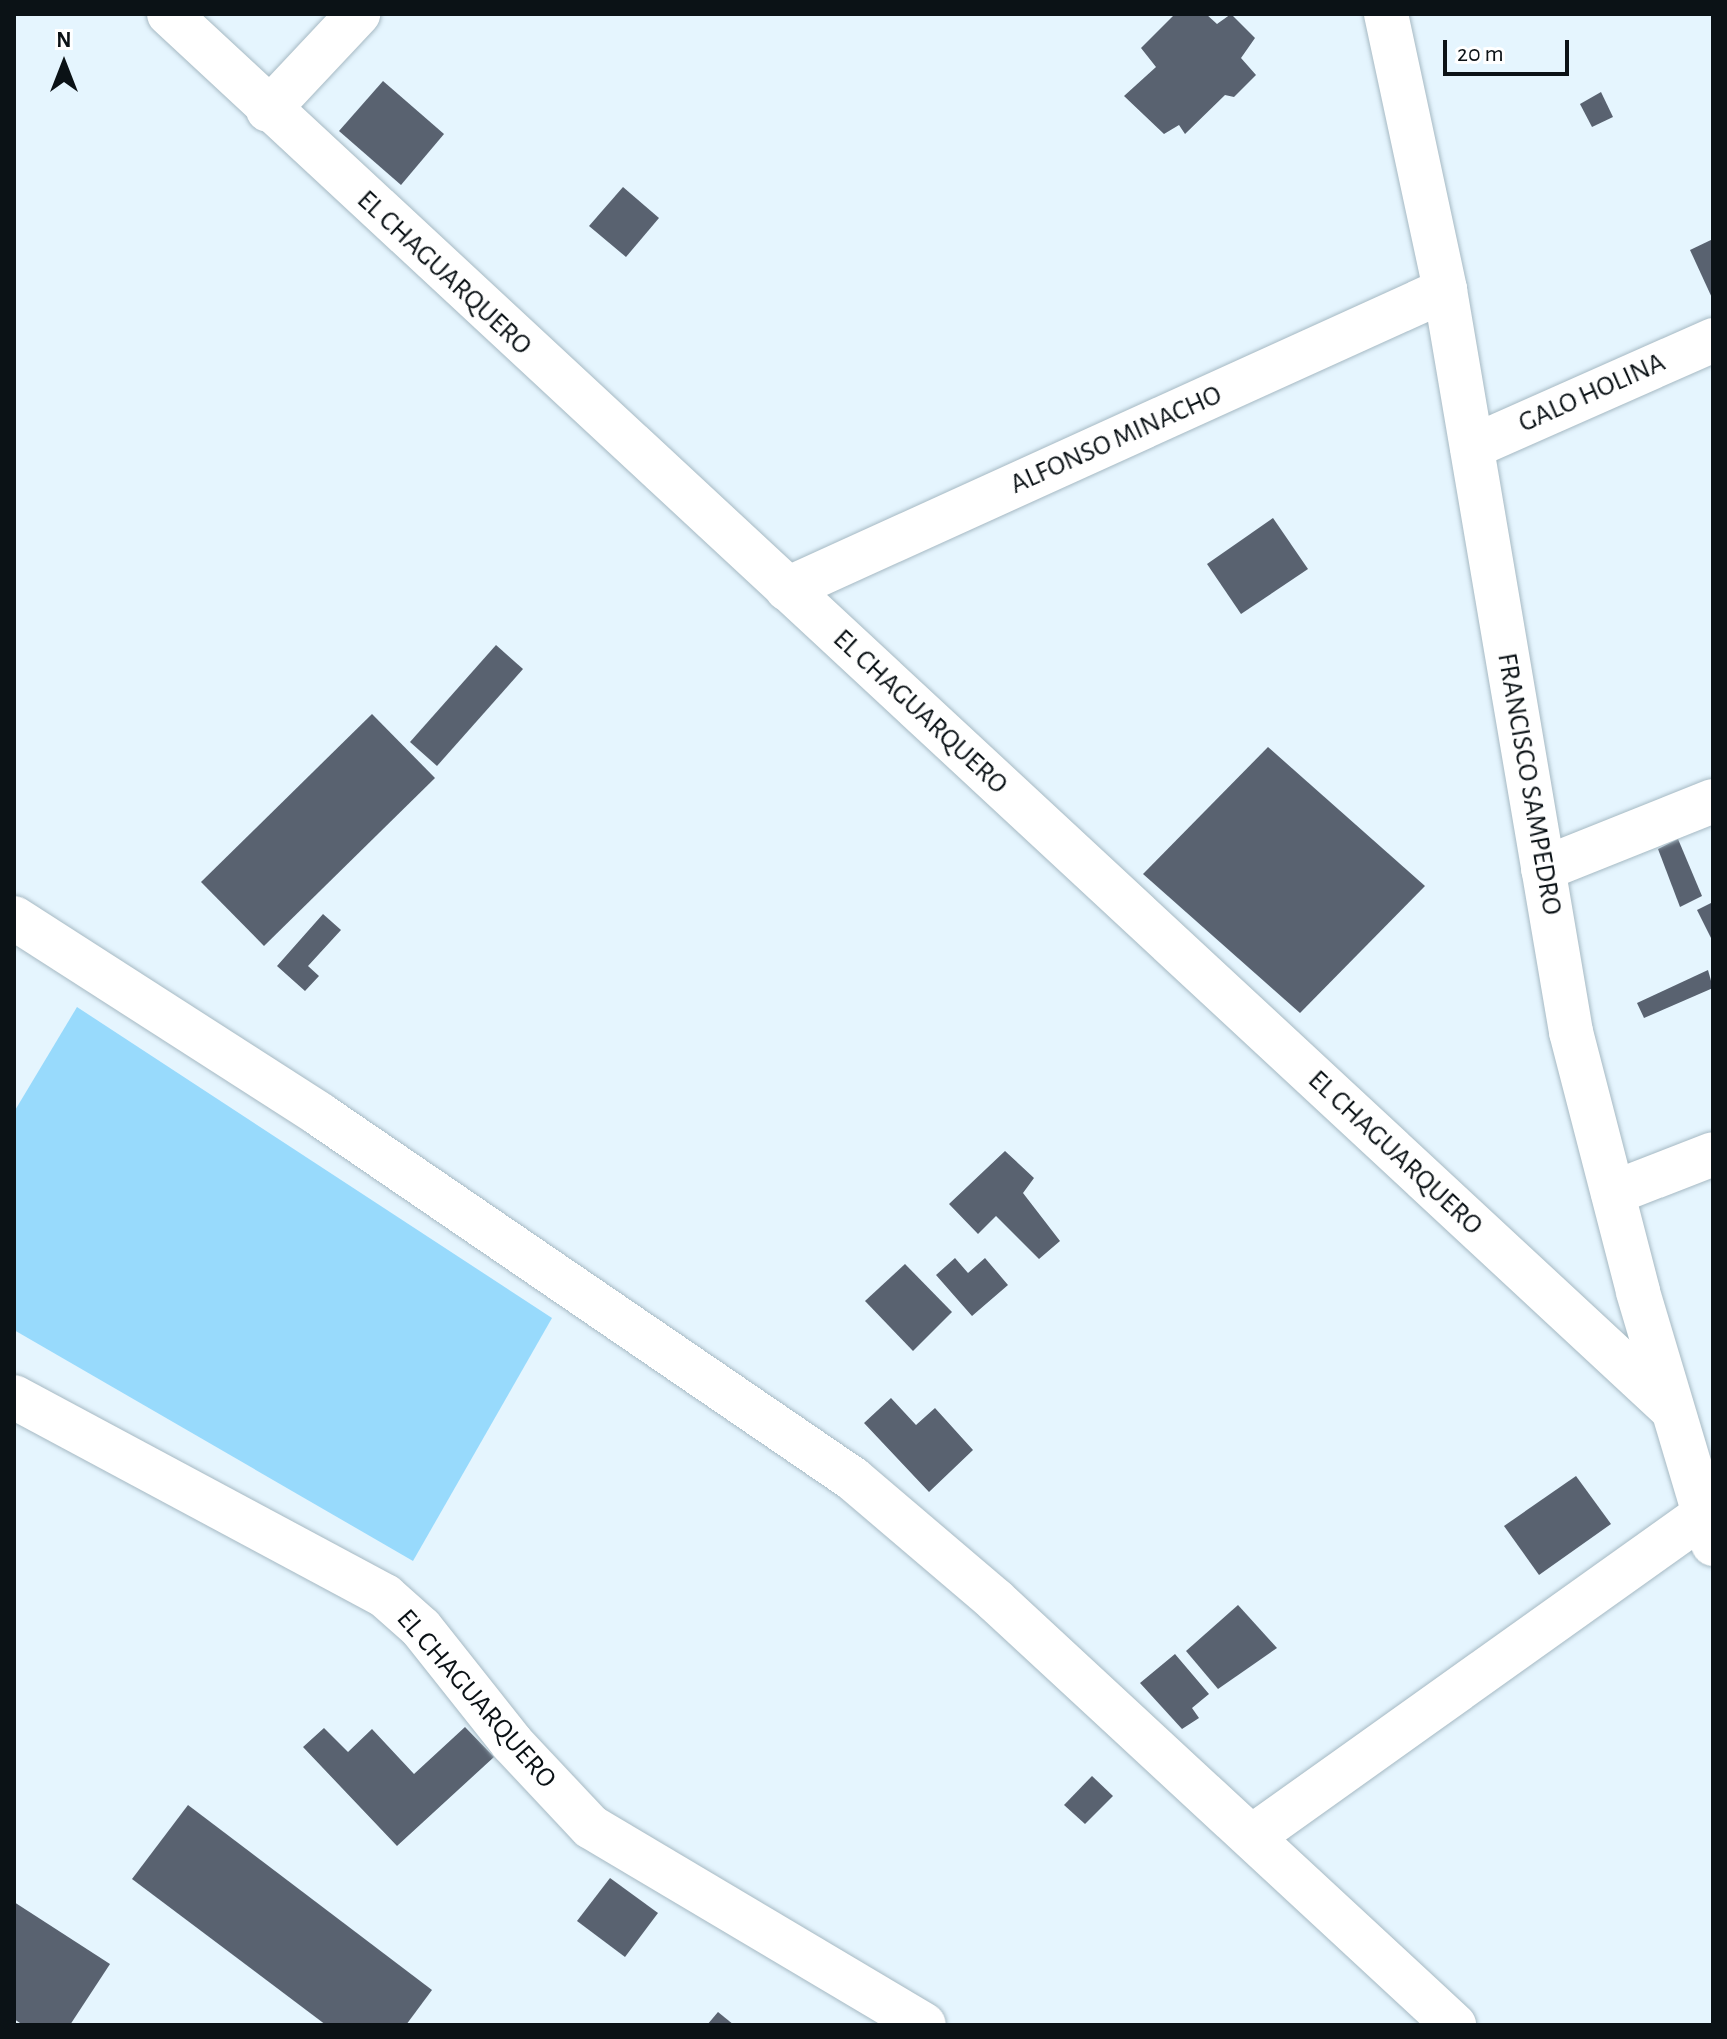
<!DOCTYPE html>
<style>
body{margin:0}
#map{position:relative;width:1727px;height:2039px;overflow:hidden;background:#e5f5fe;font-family:"Alegreya Sans",sans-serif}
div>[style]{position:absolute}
.green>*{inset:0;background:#98dafc}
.building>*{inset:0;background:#596270}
.roads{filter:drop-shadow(0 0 2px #a6b9c3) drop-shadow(0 0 2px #a6b9c3)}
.minor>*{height:44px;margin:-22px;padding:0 22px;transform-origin:22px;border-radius:22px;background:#fff}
span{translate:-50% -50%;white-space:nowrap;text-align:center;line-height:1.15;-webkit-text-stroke:8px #fff;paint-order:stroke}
.street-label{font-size:28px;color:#0b1216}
.frame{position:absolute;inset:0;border:16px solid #0b1216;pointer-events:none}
.north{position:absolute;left:24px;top:24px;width:80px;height:80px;-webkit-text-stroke:6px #fff;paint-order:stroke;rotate:0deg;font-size:22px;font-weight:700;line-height:32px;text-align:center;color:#0b1216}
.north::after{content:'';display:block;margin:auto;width:28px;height:36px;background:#0b1216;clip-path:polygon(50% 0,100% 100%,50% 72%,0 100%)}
.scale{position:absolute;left:1443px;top:40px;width:126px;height:36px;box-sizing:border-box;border:4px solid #0b1216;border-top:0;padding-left:10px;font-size:24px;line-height:28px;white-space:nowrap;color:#0b1216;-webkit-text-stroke:6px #fff;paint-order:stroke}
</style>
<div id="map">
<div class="green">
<i style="clip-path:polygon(77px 1007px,552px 1318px,413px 1561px,14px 1330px,14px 1112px)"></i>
</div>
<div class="building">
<i style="clip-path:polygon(1175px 14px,1206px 14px,1217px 24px,1231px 14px,1255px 38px,1241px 58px,1256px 75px,1234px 97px,1225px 95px,1185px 134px,1179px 125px,1164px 134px,1124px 96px,1156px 67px,1141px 48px)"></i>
<i style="clip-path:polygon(383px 81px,444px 134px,401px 185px,339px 131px)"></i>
<i style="clip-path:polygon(1601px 92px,1613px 117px,1592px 127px,1580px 104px)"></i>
<i style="clip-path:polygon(623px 187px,659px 218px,626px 257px,589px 226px)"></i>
<i style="clip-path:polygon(1713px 239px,1713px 300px,1690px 250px)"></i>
<i style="clip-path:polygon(1273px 518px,1308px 569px,1241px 614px,1207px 564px)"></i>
<i style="clip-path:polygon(496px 645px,523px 669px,437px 766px,410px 742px)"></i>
<i style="clip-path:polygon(372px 714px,435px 778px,264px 946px,201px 882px)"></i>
<i style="clip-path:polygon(1268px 747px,1425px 886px,1300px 1013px,1143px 874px)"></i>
<i style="clip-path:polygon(1678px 839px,1702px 896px,1680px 907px,1658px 849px)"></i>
<i style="clip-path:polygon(1713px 902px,1713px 942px,1697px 910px)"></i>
<i style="clip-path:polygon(323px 914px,341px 930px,308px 966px,319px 976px,305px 991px,277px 966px)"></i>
<i style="clip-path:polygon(1708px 970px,1713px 988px,1644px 1018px,1637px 1003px)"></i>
<i style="clip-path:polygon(1005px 1151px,1034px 1178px,1023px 1193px,1060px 1241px,1039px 1259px,996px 1216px,978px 1234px,949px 1204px)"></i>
<i style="clip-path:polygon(955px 1258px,968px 1273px,985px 1258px,1008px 1285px,972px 1316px,936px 1275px)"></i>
<i style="clip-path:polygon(905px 1264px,952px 1312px,913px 1351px,865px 1301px)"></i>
<i style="clip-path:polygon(891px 1398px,916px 1425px,935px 1408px,973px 1450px,929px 1492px,864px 1423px)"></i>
<i style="clip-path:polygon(1576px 1476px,1611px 1524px,1539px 1575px,1504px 1526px)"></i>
<i style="clip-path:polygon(1238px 1605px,1277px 1648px,1218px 1689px,1186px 1651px)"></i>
<i style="clip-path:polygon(1175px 1654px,1209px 1694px,1192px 1708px,1199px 1718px,1182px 1729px,1140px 1683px)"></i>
<i style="clip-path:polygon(465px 1727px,494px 1757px,397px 1846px,303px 1747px,324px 1728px,348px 1752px,372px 1729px,414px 1774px)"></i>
<i style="clip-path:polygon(1092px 1776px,1113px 1796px,1085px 1824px,1064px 1805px)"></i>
<i style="clip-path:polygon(188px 1805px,432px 1990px,406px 2025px,326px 2025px,132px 1879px)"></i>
<i style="clip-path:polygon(610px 1878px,658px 1913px,625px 1957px,577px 1921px)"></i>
<i style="clip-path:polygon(14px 1902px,110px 1964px,70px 2025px,23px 2025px,14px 2019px)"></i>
<i style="clip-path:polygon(718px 2012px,734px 2025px,707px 2025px)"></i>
</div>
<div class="roads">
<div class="minor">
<i style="left:169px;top:14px;width:2051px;rotate:42.87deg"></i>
<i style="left:1386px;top:14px;width:282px;rotate:77.9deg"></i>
<i style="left:1445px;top:290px;width:753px;rotate:80.36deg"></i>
<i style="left:1571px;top:1032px;width:268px;rotate:75.5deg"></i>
<i style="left:1638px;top:1292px;width:263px;rotate:73.4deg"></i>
<i style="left:268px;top:110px;width:132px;rotate:-46.8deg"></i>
<i style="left:1472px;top:447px;width:264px;rotate:-23.9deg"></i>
<i style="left:787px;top:589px;width:723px;rotate:-24.44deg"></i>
<i style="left:1543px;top:869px;width:183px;rotate:-21.8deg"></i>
<i style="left:14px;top:918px;width:363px;rotate:32.7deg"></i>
<i style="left:319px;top:1114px;width:647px;rotate:34.35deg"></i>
<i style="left:853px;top:1479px;width:187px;rotate:40.4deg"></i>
<i style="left:995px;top:1600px;width:626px;rotate:42.8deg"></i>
<i style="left:1613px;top:1193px;width:107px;rotate:-21.3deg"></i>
<i style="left:14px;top:1397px;width:421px;rotate:28.2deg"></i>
<i style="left:385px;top:1596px;width:48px;rotate:41.6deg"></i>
<i style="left:421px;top:1628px;width:147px;rotate:51.6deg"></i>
<i style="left:512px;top:1743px;width:115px;rotate:46.8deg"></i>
<i style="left:591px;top:1827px;width:387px;rotate:30.7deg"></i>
<i style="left:1253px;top:1836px;width:565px;rotate:-35.49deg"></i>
</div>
</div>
<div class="street-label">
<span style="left:444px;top:273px;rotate:43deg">EL CHAGUARQUERO</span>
<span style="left:1592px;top:393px;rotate:-24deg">GALO HOLINA</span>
<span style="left:1116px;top:440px;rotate:-24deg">ALFONSO MINACHO</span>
<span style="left:920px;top:712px;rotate:43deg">EL CHAGUARQUERO</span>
<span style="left:1529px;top:784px;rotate:80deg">FRANCISCO SAMPEDRO</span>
<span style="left:1395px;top:1153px;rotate:43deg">EL CHAGUARQUERO</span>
<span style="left:476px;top:1699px;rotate:49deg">EL CHAGUARQUERO</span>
</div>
<div class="frame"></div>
<div class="north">N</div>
<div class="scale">20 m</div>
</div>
